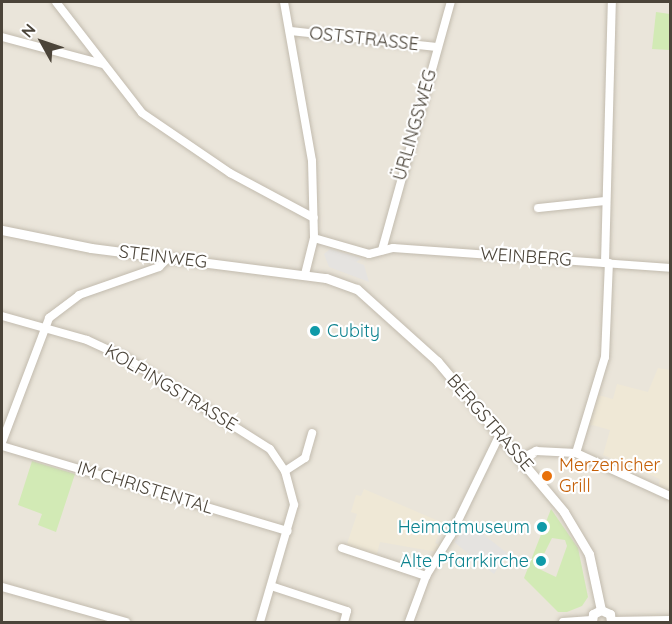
<!DOCTYPE html>
<meta charset="utf-8">
<style>
body{margin:0}
#map{position:relative;width:672px;height:624px;overflow:hidden;background:#f6f3ec;font-family:Quicksand,sans-serif}
div>[style]{position:absolute}
.residential>*{inset:0;background:#eae5da}
.education>*{inset:0;background:#efe8d6}
.green>*{inset:0;background:#d2eab5}
.parking>*{inset:0;background:#e5e3e0}
.roads{filter:drop-shadow(0 0 2px #c2bbae) drop-shadow(0 0 2px #c2bbae)}
.minor>*{height:8px;margin:-4px;padding:0 4px;transform-origin:4px;border-radius:4px;background:#fff}
.tertiary>*{height:9px;margin:-4.5px;padding:0 4.5px;transform-origin:4.5px;border-radius:4.5px;background:#fff}
.dots>*{width:16px;height:16px;translate:-50% -50%;box-sizing:border-box;border:3px solid #fff;border-radius:50%}
span{translate:-50% -50%;white-space:nowrap;text-align:center;line-height:1.15;-webkit-text-stroke:4.5px #fff;paint-order:stroke}
.street-label{font-size:18px;color:#4b4439}
.culture-label{font-size:18px;color:#0d838f}
.left{translate:0 -50%;text-align:left}
.right{translate:-100% -50%;text-align:right}
.food-label{font-size:18px;color:#c56008}
.frame{position:absolute;inset:0;border:3px solid #4b4439;pointer-events:none}
.north{position:absolute;left:12px;top:12px;width:60px;height:60px;-webkit-text-stroke:4px #fff;paint-order:stroke;rotate:310deg;font-size:16px;font-weight:700;line-height:24px;text-align:center;color:#4b4439}
.north::after{content:'';display:block;margin:auto;width:21px;height:27px;background:#4b4439;clip-path:polygon(50% 0,100% 100%,50% 72%,0 100%)}
</style>
<div id="map">
<div class="residential">
<i style="clip-path:polygon(2px 2px,670px 2px,670px 622px,2px 622px)"></i>
</div>
<div class="education">
<i style="clip-path:polygon(658px 368px,670px 370px,670px 491px,658px 488px,660px 479px,603px 455px,610px 430px,589px 424px,598px 395px,613px 399px,617px 384px,648px 392px)"></i>
<i style="clip-path:polygon(364px 489px,443px 523px,435px 543px,441px 546px,437px 552px,380px 542px,376px 557px,346px 547px,357px 514px,351px 512px,356px 495px,361px 496px)"></i>
</div>
<div class="green">
<i style="clip-path:polygon(656px 12px,670px 14px,670px 50px,652px 49px)"></i>
<i style="clip-path:polygon(32px 461px,75px 474px,56px 532px,38px 525px,42px 514px,18px 505px)"></i>
<i style="clip-path:polygon(evenodd,551px 509px,578px 548px,588px 597px,582px 606px,567px 612px,558px 612px,524px 578px,551px 509px,552px 538px,565px 540px,567px 546px,556px 577px,537px 568px,552px 538px)"></i>
</div>
<div class="parking">
<i style="clip-path:polygon(330px 249px,362px 258px,356px 262px,364px 265px,369px 282px,329px 267px,324px 254px)"></i>
<i style="clip-path:polygon(469px 523px,507px 553px,494px 574px,454px 542px)"></i>
</div>
<div class="roads">
<div class="minor">
<i style="left:56px;top:2px;width:140px;rotate:52.2deg"></i>
<i style="left:142px;top:113px;width:107px;rotate:34.3deg"></i>
<i style="left:230px;top:173px;width:95px;rotate:28.2deg"></i>
<i style="left:284px;top:2px;width:161px;rotate:80deg"></i>
<i style="left:312px;top:161px;width:77px;rotate:88.5deg"></i>
<i style="left:314px;top:238px;width:37px;rotate:104deg"></i>
<i style="left:290px;top:31px;width:148px;rotate:6.2deg"></i>
<i style="left:2px;top:37px;width:105px;rotate:15deg"></i>
<i style="left:538px;top:208px;width:68px;rotate:-5.9deg"></i>
<i style="left:314px;top:238px;width:57px;rotate:16.2deg"></i>
<i style="left:369px;top:254px;width:25px;rotate:-14deg"></i>
<i style="left:393px;top:248px;width:278px;rotate:4.1deg"></i>
<i style="left:382px;top:250px;width:257px;rotate:-74.5deg"></i>
<i style="left:605px;top:263px;width:261px;rotate:-88.5deg"></i>
<i style="left:2px;top:316px;width:88px;rotate:15.8deg"></i>
<i style="left:87px;top:340px;width:43px;rotate:24.8deg"></i>
<i style="left:126px;top:358px;width:170px;rotate:32.3deg"></i>
<i style="left:270px;top:449px;width:27px;rotate:56deg"></i>
<i style="left:285px;top:471px;width:35px;rotate:75deg"></i>
<i style="left:294px;top:505px;width:122px;rotate:106.2deg"></i>
<i style="left:2px;top:442px;width:133px;rotate:-69.2deg"></i>
<i style="left:49px;top:318px;width:38px;rotate:-37deg"></i>
<i style="left:79px;top:295px;width:85px;rotate:-19.3deg"></i>
<i style="left:159px;top:267px;width:14px;rotate:-45deg"></i>
<i style="left:2px;top:446px;width:298px;rotate:16.6deg"></i>
<i style="left:576px;top:453px;width:100px;rotate:-73.2deg"></i>
<i style="left:605px;top:357px;width:94px;rotate:-87.6deg"></i>
<i style="left:522px;top:458px;width:16px;rotate:-27deg"></i>
<i style="left:536px;top:451px;width:40px;rotate:2.9deg"></i>
<i style="left:576px;top:453px;width:103px;rotate:24.6deg"></i>
<i style="left:285px;top:471px;width:24px;rotate:-33deg"></i>
<i style="left:305px;top:458px;width:26px;rotate:-74deg"></i>
<i style="left:342px;top:548px;width:89px;rotate:18.4deg"></i>
<i style="left:271px;top:586px;width:80px;rotate:18.2deg"></i>
<i style="left:347px;top:611px;width:11px;rotate:105deg"></i>
<i style="left:2px;top:587px;width:129px;rotate:15.8deg"></i>
<i style="left:612px;top:621px;width:58px;rotate:-1deg"></i>
<i style="left:409px;top:622px;width:49px;rotate:-69.7deg"></i>
<i style="left:426px;top:576px;width:48px;rotate:-58.6deg"></i>
<i style="left:451px;top:535px;width:112px;rotate:-64.1deg"></i>
<i style="left:563px;top:622px;width:29px;rotate:-4deg"></i>
</div>
<div class="tertiary">
<i style="left:2px;top:230px;width:91px;rotate:11.4deg"></i>
<i style="left:91px;top:248px;width:237px;rotate:7.3deg"></i>
<i style="left:326px;top:278px;width:33px;rotate:20deg"></i>
<i style="left:357px;top:289px;width:108px;rotate:42deg"></i>
<i style="left:437px;top:361px;width:197px;rotate:49.9deg"></i>
<i style="left:564px;top:512px;width:49px;rotate:59.2deg"></i>
<i style="left:589px;top:554px;width:57px;rotate:77.9deg"></i>
<i style="left:592px;top:622px;width:8px;rotate:-83deg"></i>
<i style="left:593px;top:614px;width:9px;rotate:-27deg"></i>
<i style="left:601px;top:610px;width:10px;rotate:24deg"></i>
<i style="left:610px;top:614px;width:8px;rotate:83deg"></i>
</div>
</div>
<div class="dots">
<i style="left:315px;top:331px;background:#0f9aa8"></i>
<i style="left:547px;top:476px;background:#e8710a"></i>
<i style="left:542px;top:527px;background:#0f9aa8"></i>
<i style="left:541px;top:561px;background:#0f9aa8"></i>
</div>
<div class="street-label">
<span style="left:364px;top:39px;rotate:6deg">OSTSTRASSE</span>
<span style="left:415px;top:125px;rotate:-74deg">ÜRLINGSWEG</span>
<span style="left:163px;top:257px;rotate:7deg">STEINWEG</span>
<span style="left:526px;top:257px;rotate:4deg">WEINBERG</span>
<span style="left:171px;top:388px;rotate:31deg">KOLPINGSTRASSE</span>
<span style="left:490px;top:423px;rotate:49deg">BERGSTRASSE</span>
<span style="left:145px;top:488px;rotate:17deg">IM CHRISTENTAL</span>
</div>
<div class="culture-label">
<span class="left" style="left:327px;top:331px">Cubity</span>
<span class="right" style="left:530px;top:527px">Heimatmuseum</span>
<span class="right" style="left:529px;top:561px">Alte Pfarrkirche</span>
</div>
<div class="food-label">
<span class="left" style="left:559px;top:476px">Merzenicher<br>Grill</span>
</div>
<div class="frame"></div>
<div class="north">N</div>
</div>
